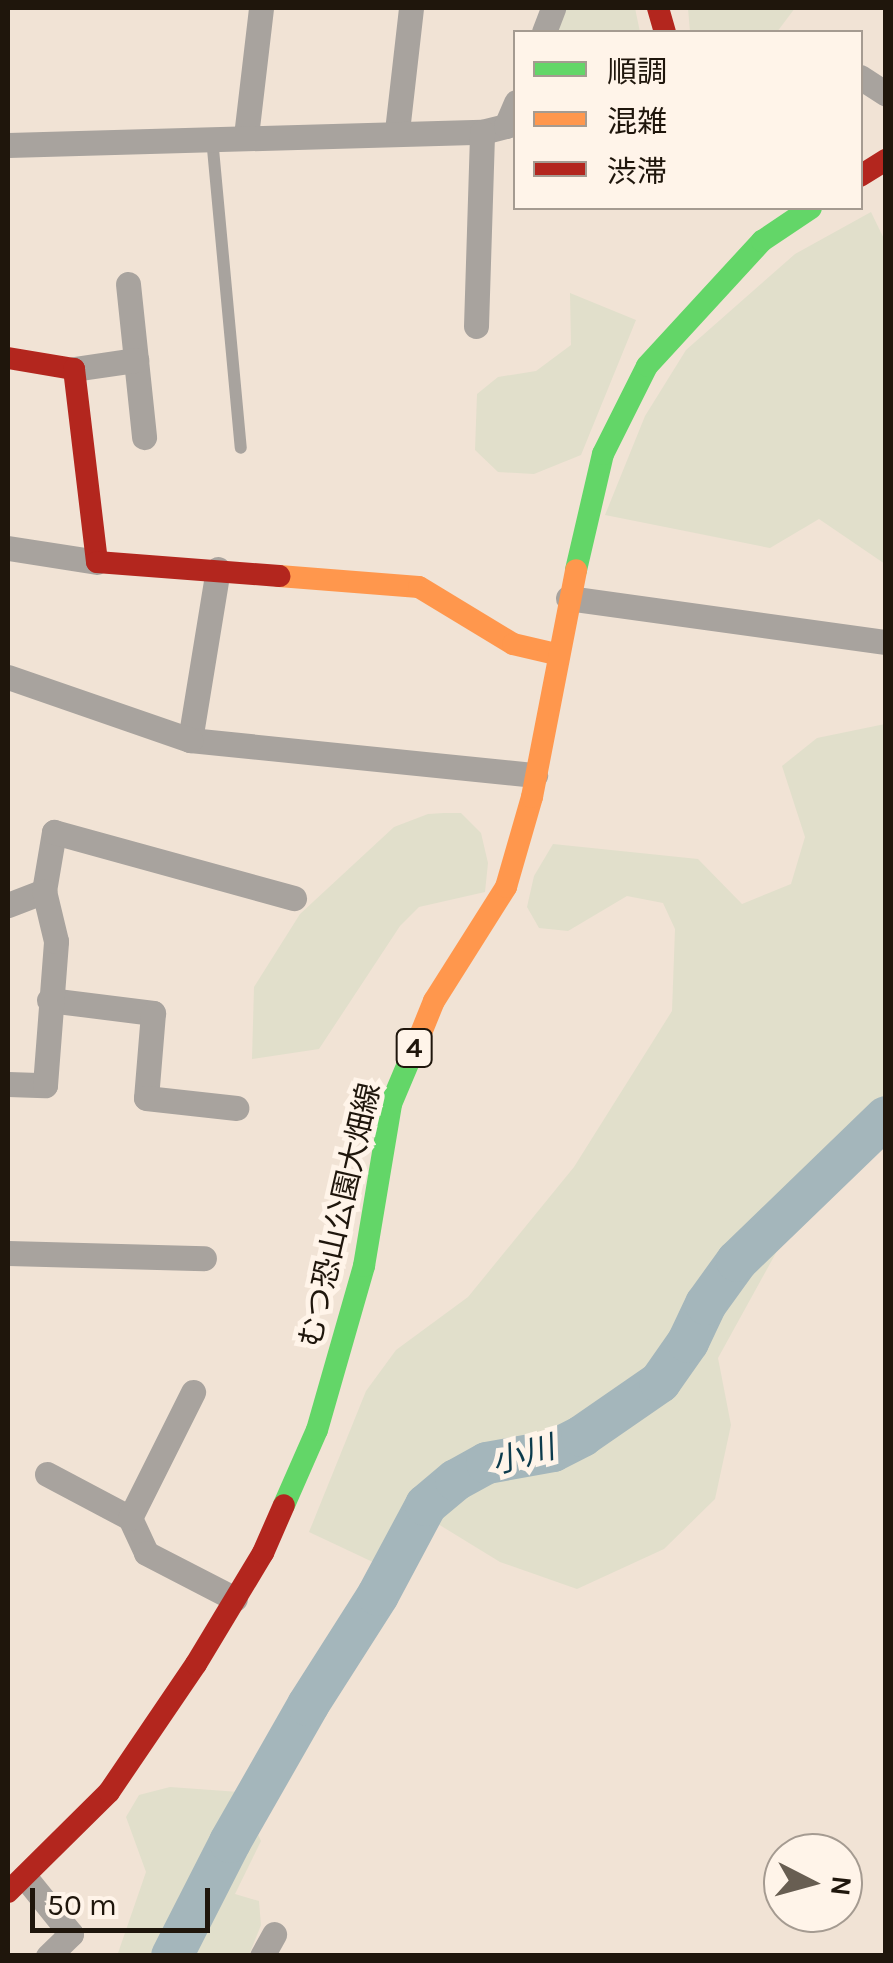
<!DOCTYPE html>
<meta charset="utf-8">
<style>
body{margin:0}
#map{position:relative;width:893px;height:1963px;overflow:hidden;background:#f1e3d5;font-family:Karla,"Noto Sans JP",sans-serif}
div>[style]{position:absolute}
.green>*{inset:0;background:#e1dfcb}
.river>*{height:42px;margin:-21px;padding:0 21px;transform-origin:21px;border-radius:21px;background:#a4b6bb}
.lane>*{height:12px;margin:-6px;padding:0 6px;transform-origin:6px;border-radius:6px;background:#a8a39e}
.street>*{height:25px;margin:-12.5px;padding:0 12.5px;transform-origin:12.5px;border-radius:12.5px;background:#a8a39e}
.fast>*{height:22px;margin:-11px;padding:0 11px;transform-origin:11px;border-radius:11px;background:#63d668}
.slow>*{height:22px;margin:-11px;padding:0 11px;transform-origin:11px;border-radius:11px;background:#ff974d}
.jam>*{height:22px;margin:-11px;padding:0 11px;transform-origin:11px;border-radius:11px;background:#b3261e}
span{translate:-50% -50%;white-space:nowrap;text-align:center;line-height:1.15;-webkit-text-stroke:10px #fff4e9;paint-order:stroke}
.shield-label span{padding:2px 8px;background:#fff4e9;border:2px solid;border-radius:8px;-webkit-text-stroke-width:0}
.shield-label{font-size:28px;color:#1f160c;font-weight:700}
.street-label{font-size:30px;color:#1f160c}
.water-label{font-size:32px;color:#0c3b4c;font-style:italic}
.frame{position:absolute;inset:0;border:10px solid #1f160c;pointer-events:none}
.legend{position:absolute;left:513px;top:30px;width:350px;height:180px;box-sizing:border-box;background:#fff4e9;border:2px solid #a59b91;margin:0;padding:12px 18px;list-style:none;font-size:30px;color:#1f160c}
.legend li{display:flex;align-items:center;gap:20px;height:50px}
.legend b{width:50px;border:2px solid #a59b91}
.north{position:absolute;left:763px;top:1833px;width:100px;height:100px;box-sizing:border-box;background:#fff4e9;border:2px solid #a59b91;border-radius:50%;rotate:96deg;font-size:28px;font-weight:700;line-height:40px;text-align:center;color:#1f160c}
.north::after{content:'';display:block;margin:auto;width:35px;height:45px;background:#685e52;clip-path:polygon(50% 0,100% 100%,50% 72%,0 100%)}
.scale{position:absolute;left:30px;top:1888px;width:180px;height:45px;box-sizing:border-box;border:5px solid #1f160c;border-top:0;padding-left:12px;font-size:30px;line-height:35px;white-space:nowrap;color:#1f160c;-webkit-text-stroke:8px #fff4e9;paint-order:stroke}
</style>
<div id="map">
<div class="green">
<i style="clip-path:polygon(566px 8px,635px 8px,640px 32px,558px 32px)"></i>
<i style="clip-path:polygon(688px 8px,795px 8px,777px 32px,690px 32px)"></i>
<i style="clip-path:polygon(871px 212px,886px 243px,885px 564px,819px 519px,770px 548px,605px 515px,645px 416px,686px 350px,795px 254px)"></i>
<i style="clip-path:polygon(570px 293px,636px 320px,581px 455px,534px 474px,498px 472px,475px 450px,477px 394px,498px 377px,536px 371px,571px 345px)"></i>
<i style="clip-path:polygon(885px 724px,885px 1095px,825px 1164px,718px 1358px,731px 1425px,715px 1499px,664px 1549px,577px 1589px,500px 1562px,438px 1524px,394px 1572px,309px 1532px,366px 1391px,396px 1350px,468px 1297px,574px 1167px,672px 1011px,675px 929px,663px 903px,627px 896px,568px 931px,539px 928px,527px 907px,534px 876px,553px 844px,698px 859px,742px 904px,791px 884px,805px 837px,782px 766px,817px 738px)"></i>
<i style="clip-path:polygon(444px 813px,461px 813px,481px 833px,488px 863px,485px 892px,419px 907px,400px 926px,319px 1049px,252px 1059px,254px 987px,300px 914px,394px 827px,428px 814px)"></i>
<i style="clip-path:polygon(170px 1787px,239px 1792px,261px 1841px,235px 1894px,259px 1901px,261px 1925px,249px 1955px,117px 1956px,146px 1872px,126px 1817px,139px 1795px)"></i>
</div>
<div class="river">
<i style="left:172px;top:1956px;width:128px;rotate:-63deg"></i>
<i style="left:230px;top:1842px;width:158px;rotate:-60.3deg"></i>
<i style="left:308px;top:1705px;width:130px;rotate:-57.5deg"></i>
<i style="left:378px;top:1595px;width:102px;rotate:-61.9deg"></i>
<i style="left:426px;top:1505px;width:39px;rotate:-40deg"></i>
<i style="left:456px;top:1480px;width:35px;rotate:-29deg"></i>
<i style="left:487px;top:1463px;width:67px;rotate:-10.3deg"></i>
<i style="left:553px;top:1451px;width:33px;rotate:-27deg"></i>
<i style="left:582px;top:1436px;width:95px;rotate:-34.7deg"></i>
<i style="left:660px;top:1382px;width:49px;rotate:-55deg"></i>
<i style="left:688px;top:1342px;width:42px;rotate:-64.7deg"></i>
<i style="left:706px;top:1304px;width:53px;rotate:-54.2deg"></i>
<i style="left:737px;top:1261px;width:207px;rotate:-44deg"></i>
</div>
<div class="lane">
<i style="left:212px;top:138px;width:311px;rotate:84.7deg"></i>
</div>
<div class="street">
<i style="left:544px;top:32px;width:26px;rotate:-69deg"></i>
<i style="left:860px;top:77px;width:31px;rotate:33deg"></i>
<i style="left:397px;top:131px;width:124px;rotate:-83.5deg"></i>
<i style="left:246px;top:136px;width:129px;rotate:-83.3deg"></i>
<i style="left:8px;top:145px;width:474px;rotate:-1.6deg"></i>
<i style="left:482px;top:132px;width:25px;rotate:-14deg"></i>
<i style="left:506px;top:126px;width:26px;rotate:-67deg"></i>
<i style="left:128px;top:284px;width:154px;rotate:84deg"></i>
<i style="left:476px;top:326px;width:194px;rotate:-88.2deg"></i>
<i style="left:74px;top:369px;width:63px;rotate:-8.3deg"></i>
<i style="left:8px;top:548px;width:90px;rotate:8.9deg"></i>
<i style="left:218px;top:569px;width:173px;rotate:99.3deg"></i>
<i style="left:190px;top:740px;width:347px;rotate:5.8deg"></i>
<i style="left:568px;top:598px;width:321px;rotate:7.9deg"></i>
<i style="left:8px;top:677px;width:193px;rotate:19.1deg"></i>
<i style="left:8px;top:905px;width:39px;rotate:-21deg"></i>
<i style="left:44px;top:891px;width:60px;rotate:-80.4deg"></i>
<i style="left:54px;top:832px;width:249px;rotate:15.4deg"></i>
<i style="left:49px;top:1000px;width:105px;rotate:7.1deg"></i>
<i style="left:153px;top:1013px;width:85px;rotate:94.7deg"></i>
<i style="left:146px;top:1098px;width:91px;rotate:6.3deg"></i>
<i style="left:8px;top:1084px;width:37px;rotate:2deg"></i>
<i style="left:45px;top:1085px;width:144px;rotate:-85.6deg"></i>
<i style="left:56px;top:941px;width:51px;rotate:-103.5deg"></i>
<i style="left:8px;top:1253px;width:196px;rotate:1.5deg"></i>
<i style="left:47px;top:1474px;width:94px;rotate:27.9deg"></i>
<i style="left:130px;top:1518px;width:38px;rotate:65deg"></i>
<i style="left:146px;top:1553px;width:100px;rotate:27.3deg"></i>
<i style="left:130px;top:1518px;width:141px;rotate:-63.4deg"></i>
<i style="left:25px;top:1877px;width:73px;rotate:51.1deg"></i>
<i style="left:71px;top:1934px;width:32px;rotate:136deg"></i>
<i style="left:262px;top:1956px;width:25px;rotate:-61deg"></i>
</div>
<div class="fast">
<i style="left:576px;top:570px;width:119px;rotate:-76.9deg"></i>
<i style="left:603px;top:454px;width:98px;rotate:-63.4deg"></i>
<i style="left:647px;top:366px;width:170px;rotate:-47.4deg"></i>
<i style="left:762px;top:241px;width:59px;rotate:-34deg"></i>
<i style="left:284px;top:1505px;width:82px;rotate:-66.3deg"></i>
<i style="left:317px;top:1430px;width:171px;rotate:-74deg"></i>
<i style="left:364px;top:1266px;width:164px;rotate:-80.5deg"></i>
<i style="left:391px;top:1104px;width:77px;rotate:-67.1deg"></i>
</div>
<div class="slow">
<i style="left:279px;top:576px;width:140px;rotate:4.5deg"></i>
<i style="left:419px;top:587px;width:110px;rotate:31.2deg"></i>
<i style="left:513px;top:644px;width:44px;rotate:13.1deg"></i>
<i style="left:421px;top:1033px;width:35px;rotate:-68deg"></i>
<i style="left:434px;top:1001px;width:135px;rotate:-57.7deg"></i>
<i style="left:506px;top:887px;width:94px;rotate:-73.9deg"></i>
<i style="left:532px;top:797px;width:231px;rotate:-79deg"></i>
</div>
<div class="jam">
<i style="left:658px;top:8px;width:25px;rotate:74deg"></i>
<i style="left:860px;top:176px;width:31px;rotate:-32deg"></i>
<i style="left:8px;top:358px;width:67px;rotate:9.5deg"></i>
<i style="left:74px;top:369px;width:194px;rotate:83.2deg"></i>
<i style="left:97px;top:562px;width:183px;rotate:4.4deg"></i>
<i style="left:8px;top:1892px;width:142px;rotate:-44.7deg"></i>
<i style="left:109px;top:1792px;width:155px;rotate:-55.8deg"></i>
<i style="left:196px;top:1664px;width:130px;rotate:-58.9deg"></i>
<i style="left:263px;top:1553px;width:52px;rotate:-66.4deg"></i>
</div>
<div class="shield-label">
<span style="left:414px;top:1048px">4</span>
</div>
<div class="street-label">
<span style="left:340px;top:1215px;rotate:-77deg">むつ恐山公園大畑線</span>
</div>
<div class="water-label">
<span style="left:523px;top:1456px;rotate:-16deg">小川</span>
</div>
<div class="frame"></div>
<ul class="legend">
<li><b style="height:12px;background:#63d668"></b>順調</li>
<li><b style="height:12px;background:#ff974d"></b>混雑</li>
<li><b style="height:12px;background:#b3261e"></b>渋滞</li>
</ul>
<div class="north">N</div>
<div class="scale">50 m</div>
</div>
